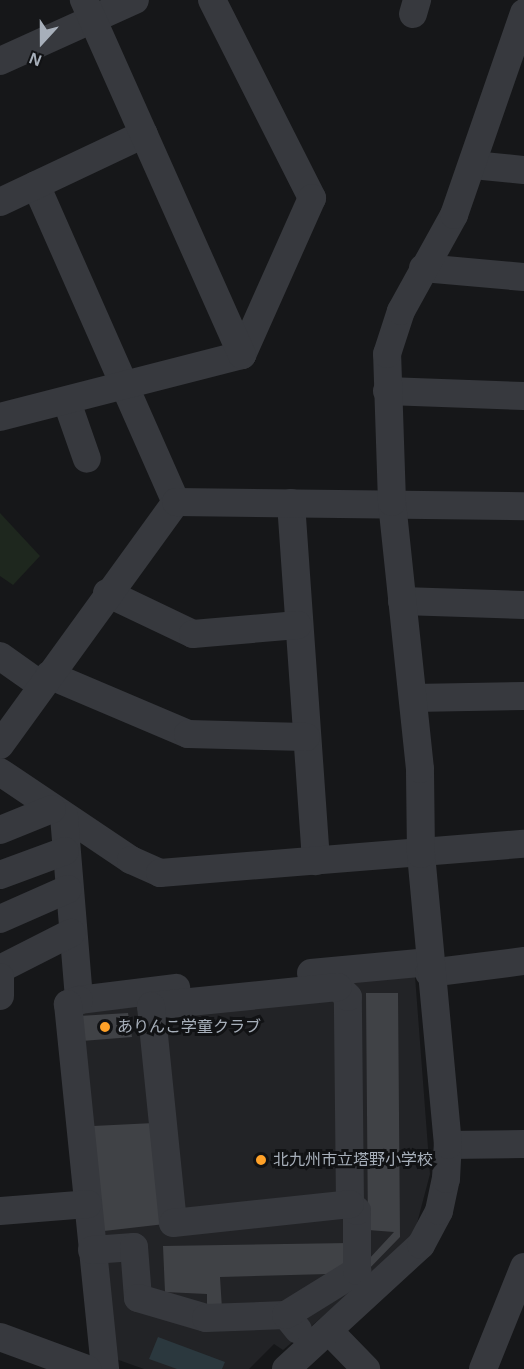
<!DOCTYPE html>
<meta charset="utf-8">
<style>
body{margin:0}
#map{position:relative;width:524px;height:1369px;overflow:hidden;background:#161719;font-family:Helvetica,"Noto Sans JP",sans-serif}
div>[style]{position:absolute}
.built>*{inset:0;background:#222326}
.green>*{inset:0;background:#1e271e}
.water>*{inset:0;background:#2b383e}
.building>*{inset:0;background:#404246}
.minor>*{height:28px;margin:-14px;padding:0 14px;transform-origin:14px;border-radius:14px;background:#37393e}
.dots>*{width:16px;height:16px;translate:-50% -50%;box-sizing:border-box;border:3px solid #111214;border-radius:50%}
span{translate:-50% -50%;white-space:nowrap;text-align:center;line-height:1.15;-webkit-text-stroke:6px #111214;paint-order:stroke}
.poi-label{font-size:16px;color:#a7afba}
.left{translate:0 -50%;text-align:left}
.north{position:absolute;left:12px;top:12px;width:60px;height:60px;-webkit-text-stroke:4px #111214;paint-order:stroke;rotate:201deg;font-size:16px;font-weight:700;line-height:24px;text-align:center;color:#a7afba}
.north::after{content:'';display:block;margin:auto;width:21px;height:27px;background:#a7afba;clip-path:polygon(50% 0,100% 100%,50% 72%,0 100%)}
</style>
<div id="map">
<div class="built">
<i style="clip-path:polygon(415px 976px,430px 1174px,416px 1227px,401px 1250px,283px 1350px,274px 1344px,249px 1369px,144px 1369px,113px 1358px,78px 1012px)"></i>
</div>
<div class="green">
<i style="clip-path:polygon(0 513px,40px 556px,13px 585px,0 576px)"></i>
</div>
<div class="water">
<i style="clip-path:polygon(158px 1337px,225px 1362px,222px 1369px,177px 1369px,149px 1359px)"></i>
</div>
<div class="building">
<i style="clip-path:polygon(366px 993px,398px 993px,400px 1237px,365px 1273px,220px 1277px,222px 1309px,207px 1309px,207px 1294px,165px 1292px,163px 1246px,349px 1243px,368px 1260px,394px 1232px,368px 1230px)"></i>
<i style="clip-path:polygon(128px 1013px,132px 1037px,82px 1041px,79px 1016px)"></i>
<i style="clip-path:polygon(154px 1123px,165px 1224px,104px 1231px,93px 1126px)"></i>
</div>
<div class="minor">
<i style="left:212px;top:0;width:222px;rotate:63.2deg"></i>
<i style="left:312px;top:198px;width:172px;rotate:114deg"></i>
<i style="left:413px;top:14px;width:15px;rotate:-74deg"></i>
<i style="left:0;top:61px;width:148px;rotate:-24.3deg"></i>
<i style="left:473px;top:165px;width:51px;rotate:5.6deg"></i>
<i style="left:36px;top:185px;width:347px;rotate:66.2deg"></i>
<i style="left:0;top:202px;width:159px;rotate:-25.3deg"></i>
<i style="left:423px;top:268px;width:101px;rotate:5.1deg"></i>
<i style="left:387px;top:391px;width:137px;rotate:2.1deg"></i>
<i style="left:67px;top:402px;width:60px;rotate:70.7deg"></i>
<i style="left:0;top:417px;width:250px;rotate:-14.4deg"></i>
<i style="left:242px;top:355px;width:389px;rotate:-114deg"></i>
<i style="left:291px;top:503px;width:359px;rotate:86deg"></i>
<i style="left:107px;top:593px;width:95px;rotate:25.5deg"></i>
<i style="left:193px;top:634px;width:105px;rotate:-4.9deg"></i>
<i style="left:402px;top:601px;width:122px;rotate:1.9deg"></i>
<i style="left:0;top:656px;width:50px;rotate:35.3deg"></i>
<i style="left:49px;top:675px;width:151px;rotate:23deg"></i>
<i style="left:188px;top:734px;width:118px;rotate:1.5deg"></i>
<i style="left:413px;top:698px;width:111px;rotate:-1deg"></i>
<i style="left:0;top:745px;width:300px;rotate:-54.1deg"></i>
<i style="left:176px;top:502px;width:348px;rotate:0.7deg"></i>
<i style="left:0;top:772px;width:158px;rotate:33.9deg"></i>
<i style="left:131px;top:860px;width:32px;rotate:24deg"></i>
<i style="left:160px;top:873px;width:365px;rotate:-4.6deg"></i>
<i style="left:64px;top:816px;width:185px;rotate:85.3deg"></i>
<i style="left:79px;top:1000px;width:98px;rotate:-7.1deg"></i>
<i style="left:0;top:830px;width:56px;rotate:-22deg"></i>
<i style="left:0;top:875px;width:69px;rotate:-20.3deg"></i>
<i style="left:0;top:919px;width:74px;rotate:-23.8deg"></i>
<i style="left:0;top:969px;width:80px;rotate:-26.9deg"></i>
<i style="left:311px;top:973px;width:119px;rotate:-5.3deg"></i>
<i style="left:429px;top:973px;width:96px;rotate:-7.2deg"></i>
<i style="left:0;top:977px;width:19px;rotate:90deg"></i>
<i style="left:79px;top:1000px;width:12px;rotate:160deg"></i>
<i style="left:68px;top:1004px;width:367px;rotate:84.2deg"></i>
<i style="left:448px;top:1145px;width:76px;rotate:-0.8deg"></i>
<i style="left:0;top:1211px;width:88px;rotate:-4.5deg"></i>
<i style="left:92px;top:1250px;width:42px;rotate:-4.1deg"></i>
<i style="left:134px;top:1247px;width:51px;rotate:85.5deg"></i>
<i style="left:138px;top:1298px;width:71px;rotate:16.4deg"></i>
<i style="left:206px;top:1318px;width:80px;rotate:-2.1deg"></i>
<i style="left:286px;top:1315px;width:19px;rotate:51deg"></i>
<i style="left:286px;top:1315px;width:84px;rotate:-31.8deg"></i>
<i style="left:357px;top:1271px;width:60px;rotate:-90deg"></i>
<i style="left:357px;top:1211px;width:10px;rotate:-135deg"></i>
<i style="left:350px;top:1204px;width:207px;rotate:-90.6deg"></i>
<i style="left:348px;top:997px;width:14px;rotate:-135deg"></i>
<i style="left:338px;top:987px;width:188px;rotate:174.2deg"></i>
<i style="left:151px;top:1006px;width:218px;rotate:84.2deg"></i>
<i style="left:173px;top:1223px;width:178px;rotate:-6.1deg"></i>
<i style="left:330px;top:1332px;width:52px;rotate:45.8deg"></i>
<i style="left:0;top:1337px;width:93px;rotate:20.2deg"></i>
<i style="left:286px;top:1369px;width:183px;rotate:-42.6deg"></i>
<i style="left:421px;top:1245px;width:38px;rotate:-62deg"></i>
<i style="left:439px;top:1211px;width:33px;rotate:-78deg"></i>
<i style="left:446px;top:1179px;width:34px;rotate:-87deg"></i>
<i style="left:448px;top:1145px;width:292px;rotate:-95.3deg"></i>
<i style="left:421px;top:854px;width:85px;rotate:-90.7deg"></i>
<i style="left:420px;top:769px;width:268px;rotate:-96deg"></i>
<i style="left:392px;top:502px;width:148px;rotate:-91.9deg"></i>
<i style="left:387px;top:354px;width:45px;rotate:-72deg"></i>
<i style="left:401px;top:311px;width:110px;rotate:-61.1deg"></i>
<i style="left:454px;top:215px;width:214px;rotate:-70.9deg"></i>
<i style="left:483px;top:1369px;width:110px;rotate:-68.1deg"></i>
</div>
<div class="dots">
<i style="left:105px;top:1027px;background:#ffa128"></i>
<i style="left:261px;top:1160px;background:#ffa128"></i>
</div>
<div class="poi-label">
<span class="left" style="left:117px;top:1027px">ありんこ学童クラブ</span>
<span class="left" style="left:273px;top:1160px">北九州市立塔野小学校</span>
</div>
<div class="north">N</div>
</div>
